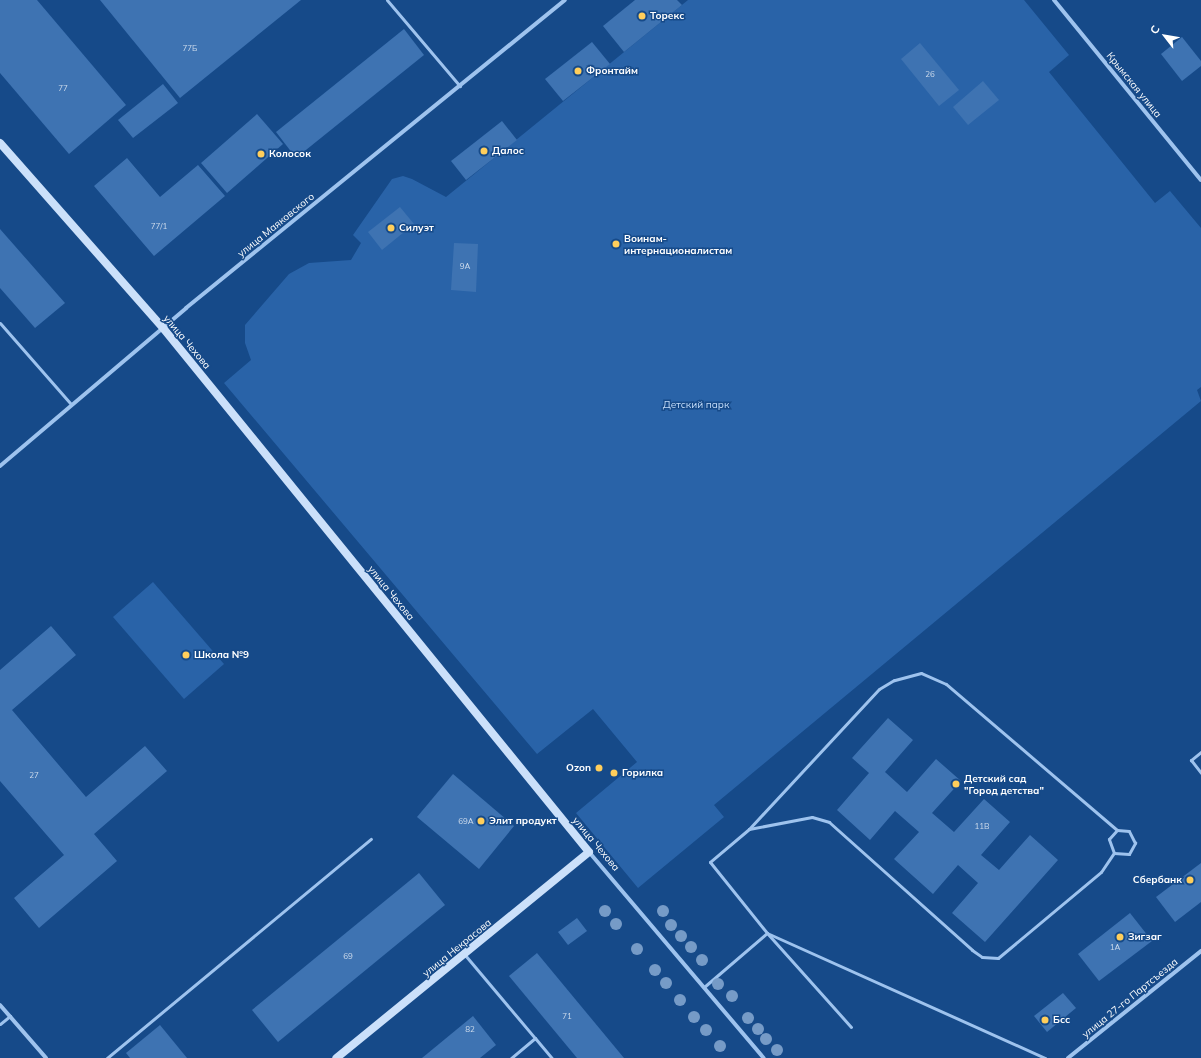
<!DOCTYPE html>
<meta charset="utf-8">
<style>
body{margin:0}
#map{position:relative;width:1201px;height:1058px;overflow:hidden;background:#164a89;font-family:Mulish,sans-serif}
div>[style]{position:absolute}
.green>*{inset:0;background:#2963a8}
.building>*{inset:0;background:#3e73b2}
.lane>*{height:3px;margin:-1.5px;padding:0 1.5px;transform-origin:1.5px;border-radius:1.5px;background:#9ec3ee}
.street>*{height:4px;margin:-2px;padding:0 2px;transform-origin:2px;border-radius:2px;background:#9ec3ee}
.secondary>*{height:8px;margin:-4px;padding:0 4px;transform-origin:4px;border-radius:4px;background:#cbe0fa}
.trees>*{width:12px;height:12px;margin:-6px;border-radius:50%;background:#769bc7}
.dots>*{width:11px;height:11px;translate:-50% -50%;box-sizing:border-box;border:2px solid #164a89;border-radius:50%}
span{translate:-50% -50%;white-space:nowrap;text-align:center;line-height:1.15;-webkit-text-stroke:3px #164a89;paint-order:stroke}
.number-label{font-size:8px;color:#cfdcec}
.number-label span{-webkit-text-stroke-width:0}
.poi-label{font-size:10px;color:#fff;font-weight:700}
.left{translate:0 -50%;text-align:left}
.right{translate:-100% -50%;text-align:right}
.street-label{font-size:10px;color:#fff}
.park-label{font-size:10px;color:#c4ddfa}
.north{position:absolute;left:1145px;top:16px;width:40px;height:40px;-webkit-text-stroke:3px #164a89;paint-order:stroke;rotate:301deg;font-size:11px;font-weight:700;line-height:16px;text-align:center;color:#fff}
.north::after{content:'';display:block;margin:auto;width:14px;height:18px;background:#fff;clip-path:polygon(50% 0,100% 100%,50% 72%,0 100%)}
</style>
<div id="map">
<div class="green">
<i style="clip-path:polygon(688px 0,1024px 0,1069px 55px,1049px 72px,1155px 203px,1170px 191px,1201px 228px,1201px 387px,1197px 390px,1201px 401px,714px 805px,724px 817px,638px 888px,576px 813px,637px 762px,593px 709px,537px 754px,224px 383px,251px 360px,245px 343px,245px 325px,289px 274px,309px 263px,351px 260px,361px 243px,353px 235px,392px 179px,403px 176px,412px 179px,446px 197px)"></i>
<i style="clip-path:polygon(153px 582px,224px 664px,184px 699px,113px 617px)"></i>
</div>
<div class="building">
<i style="clip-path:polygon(0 0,37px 0,126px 105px,69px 154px,0 73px)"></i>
<i style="clip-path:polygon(100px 0,301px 0,180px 98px)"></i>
<i style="clip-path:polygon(635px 0,677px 0,682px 5px,624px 52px,603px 26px)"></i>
<i style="clip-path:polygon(404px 29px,424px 55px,296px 158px,276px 132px)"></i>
<i style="clip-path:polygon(1182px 37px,1201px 61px,1201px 66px,1182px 81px,1161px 54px)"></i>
<i style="clip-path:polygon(592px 42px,610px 64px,563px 101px,545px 79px)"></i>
<i style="clip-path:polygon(920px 43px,959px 90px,939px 106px,901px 59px)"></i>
<i style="clip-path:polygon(983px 81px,999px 100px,968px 125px,953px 107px)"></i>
<i style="clip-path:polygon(163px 84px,178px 103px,133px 138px,118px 120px)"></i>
<i style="clip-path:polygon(257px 114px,283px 144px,227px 193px,201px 163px)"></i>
<i style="clip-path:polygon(502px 121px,517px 140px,466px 180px,451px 161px)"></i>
<i style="clip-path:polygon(127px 158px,160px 197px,198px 165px,225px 196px,154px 256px,94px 186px)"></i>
<i style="clip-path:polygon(400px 207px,414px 224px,382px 250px,368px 232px)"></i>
<i style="clip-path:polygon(0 229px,65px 303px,35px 328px,0 288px)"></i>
<i style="clip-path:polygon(454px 243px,478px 244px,476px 292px,451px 290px)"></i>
<i style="clip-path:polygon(51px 626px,76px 655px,12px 710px,86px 797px,145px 746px,167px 771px,94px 834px,117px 861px,39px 928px,14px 898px,64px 855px,0 781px,0 670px)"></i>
<i style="clip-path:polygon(888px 718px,913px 740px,885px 772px,907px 792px,936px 759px,961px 781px,932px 813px,954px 832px,984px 799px,1010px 822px,981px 855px,999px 870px,1030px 835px,1058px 860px,985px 942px,952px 913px,978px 883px,958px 865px,933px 894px,894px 859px,919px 832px,895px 811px,870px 840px,837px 810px,869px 773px,852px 758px)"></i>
<i style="clip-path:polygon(453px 774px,514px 826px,479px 869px,417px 817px)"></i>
<i style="clip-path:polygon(1201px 863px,1201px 902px,1175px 922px,1156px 897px)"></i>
<i style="clip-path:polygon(419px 873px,445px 905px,278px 1042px,252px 1010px)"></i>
<i style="clip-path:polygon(1130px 913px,1152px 941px,1099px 981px,1078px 954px)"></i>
<i style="clip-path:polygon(577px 918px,587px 931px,568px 945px,558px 932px)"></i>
<i style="clip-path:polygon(537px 953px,624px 1058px,577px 1058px,509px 976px)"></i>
<i style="clip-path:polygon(1063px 993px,1076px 1008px,1047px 1032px,1034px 1016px)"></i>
<i style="clip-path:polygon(473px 1016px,496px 1045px,480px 1058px,422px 1058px)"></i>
<i style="clip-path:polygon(160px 1025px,187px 1058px,130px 1058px,126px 1053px)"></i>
</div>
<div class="lane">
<i style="left:387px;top:0;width:113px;rotate:49.7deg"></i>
<i style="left:0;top:323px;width:108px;rotate:48.8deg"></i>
<i style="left:1201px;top:752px;width:13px;rotate:141deg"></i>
<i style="left:1191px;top:760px;width:16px;rotate:52deg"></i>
<i style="left:749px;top:829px;width:64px;rotate:-10.8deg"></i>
<i style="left:812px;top:817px;width:18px;rotate:16deg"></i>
<i style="left:829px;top:822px;width:192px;rotate:41.8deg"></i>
<i style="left:972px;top:950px;width:12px;rotate:35deg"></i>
<i style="left:982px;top:957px;width:16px;rotate:4deg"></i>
<i style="left:998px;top:958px;width:134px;rotate:-39.9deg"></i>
<i style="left:1101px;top:872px;width:23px;rotate:-56deg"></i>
<i style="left:1114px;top:853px;width:15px;rotate:-110deg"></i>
<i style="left:1109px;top:839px;width:12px;rotate:-48deg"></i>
<i style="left:1117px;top:830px;width:225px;rotate:-139.5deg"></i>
<i style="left:946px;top:684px;width:27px;rotate:-156deg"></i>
<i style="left:921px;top:673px;width:28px;rotate:165deg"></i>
<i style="left:894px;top:680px;width:17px;rotate:149deg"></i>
<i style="left:879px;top:689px;width:191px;rotate:132.9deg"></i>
<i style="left:749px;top:829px;width:51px;rotate:139.8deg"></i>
<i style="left:710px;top:862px;width:91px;rotate:51.2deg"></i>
<i style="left:767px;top:933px;width:305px;rotate:24.2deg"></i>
<i style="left:1114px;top:853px;width:15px;rotate:4deg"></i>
<i style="left:1129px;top:854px;width:13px;rotate:-61deg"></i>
<i style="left:1135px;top:843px;width:13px;rotate:-117deg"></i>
<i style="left:1129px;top:831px;width:12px;rotate:-175deg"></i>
<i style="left:465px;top:955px;width:109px;rotate:49.9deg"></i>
<i style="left:535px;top:1038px;width:31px;rotate:140deg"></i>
<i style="left:704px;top:987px;width:83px;rotate:-40.6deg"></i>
<i style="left:767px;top:933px;width:126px;rotate:48.2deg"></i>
<i style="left:0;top:1024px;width:13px;rotate:-39deg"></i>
<i style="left:535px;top:1038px;width:26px;rotate:50deg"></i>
<i style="left:107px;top:1058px;width:343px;rotate:-39.7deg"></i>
</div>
<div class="street">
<i style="left:1054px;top:0;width:232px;rotate:50.8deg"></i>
<i style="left:0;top:466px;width:244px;rotate:-40.3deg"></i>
<i style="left:186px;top:308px;width:488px;rotate:-39.1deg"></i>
<i style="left:589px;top:852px;width:270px;rotate:49.7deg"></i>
<i style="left:0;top:1005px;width:70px;rotate:49deg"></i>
<i style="left:1068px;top:1058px;width:171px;rotate:-38.8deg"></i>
</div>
<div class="secondary">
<i style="left:0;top:143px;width:247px;rotate:48.6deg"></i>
<i style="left:163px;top:328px;width:675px;rotate:50.89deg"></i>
<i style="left:589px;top:852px;width:326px;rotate:140.8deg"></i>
</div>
<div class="trees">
<i style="left:605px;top:911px"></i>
<i style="left:663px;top:911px"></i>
<i style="left:616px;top:924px"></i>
<i style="left:671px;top:925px"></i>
<i style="left:681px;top:936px"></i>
<i style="left:691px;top:947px"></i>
<i style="left:637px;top:949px"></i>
<i style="left:702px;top:960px"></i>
<i style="left:655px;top:970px"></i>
<i style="left:666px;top:983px"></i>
<i style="left:718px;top:984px"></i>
<i style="left:732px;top:996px"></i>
<i style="left:680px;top:1000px"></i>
<i style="left:694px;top:1017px"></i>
<i style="left:748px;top:1018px"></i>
<i style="left:758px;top:1029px"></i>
<i style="left:706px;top:1030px"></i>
<i style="left:766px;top:1039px"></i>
<i style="left:720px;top:1046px"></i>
<i style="left:777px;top:1050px"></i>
</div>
<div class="dots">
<i style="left:642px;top:16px;background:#ffce5b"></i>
<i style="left:578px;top:71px;background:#ffce5b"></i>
<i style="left:484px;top:151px;background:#ffce5b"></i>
<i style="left:261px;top:154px;background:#ffce5b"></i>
<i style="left:391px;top:228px;background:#ffce5b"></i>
<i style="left:616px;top:244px;background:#ffce5b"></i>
<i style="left:186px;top:655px;background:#ffce5b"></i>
<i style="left:599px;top:768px;background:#ffce5b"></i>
<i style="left:614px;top:773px;background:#ffce5b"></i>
<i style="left:956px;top:784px;background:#ffce5b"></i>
<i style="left:481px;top:821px;background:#ffce5b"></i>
<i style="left:1190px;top:880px;background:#ffce5b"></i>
<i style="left:1120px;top:937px;background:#ffce5b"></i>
<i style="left:1045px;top:1020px;background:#ffce5b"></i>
</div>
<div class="number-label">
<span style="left:190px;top:49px">77Б</span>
<span style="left:930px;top:75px">26</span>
<span style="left:63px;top:89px">77</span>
<span style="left:159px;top:227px">77/1</span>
<span style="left:465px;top:267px">9А</span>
<span style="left:34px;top:776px">27</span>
<span style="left:466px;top:822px">69А</span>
<span style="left:982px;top:827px">11В</span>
<span style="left:1115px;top:948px">1А</span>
<span style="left:348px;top:957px">69</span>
<span style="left:567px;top:1017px">71</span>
<span style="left:470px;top:1030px">82</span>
</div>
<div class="poi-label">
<span class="left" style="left:650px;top:16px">Торекс</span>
<span class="left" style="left:586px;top:71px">Фронтайм</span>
<span class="left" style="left:492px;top:151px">Далос</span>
<span class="left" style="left:269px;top:154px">Колосок</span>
<span class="left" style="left:399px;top:228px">Силуэт</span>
<span class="left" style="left:624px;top:244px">Воинам-<br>интернационалистам</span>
<span class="left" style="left:194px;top:655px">Школа №9</span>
<span class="right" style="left:591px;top:768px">Ozon</span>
<span class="left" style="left:622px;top:773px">Горилка</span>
<span class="left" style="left:964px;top:784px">Детский сад<br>"Город детства"</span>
<span class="left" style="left:489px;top:821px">Элит продукт</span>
<span class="right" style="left:1182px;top:880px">Сбербанк</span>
<span class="left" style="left:1128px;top:937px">Зигзаг</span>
<span class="left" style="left:1053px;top:1020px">Бсс</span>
</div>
<div class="street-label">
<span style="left:1134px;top:85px;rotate:51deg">Крымская улица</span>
<span style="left:276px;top:225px;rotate:-39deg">улица Маяковского</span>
<span style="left:187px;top:342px;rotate:50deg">улица Чехова</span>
<span style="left:391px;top:593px;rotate:51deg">улица Чехова</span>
<span style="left:596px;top:844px;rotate:50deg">улица Чехова</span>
<span style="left:457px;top:948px;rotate:-39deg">улица Некрасова</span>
<span style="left:1130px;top:998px;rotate:-39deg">улица 27-го Партсъезда</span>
</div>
<div class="park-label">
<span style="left:696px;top:405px">Детский парк</span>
</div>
<div class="north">С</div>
</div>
